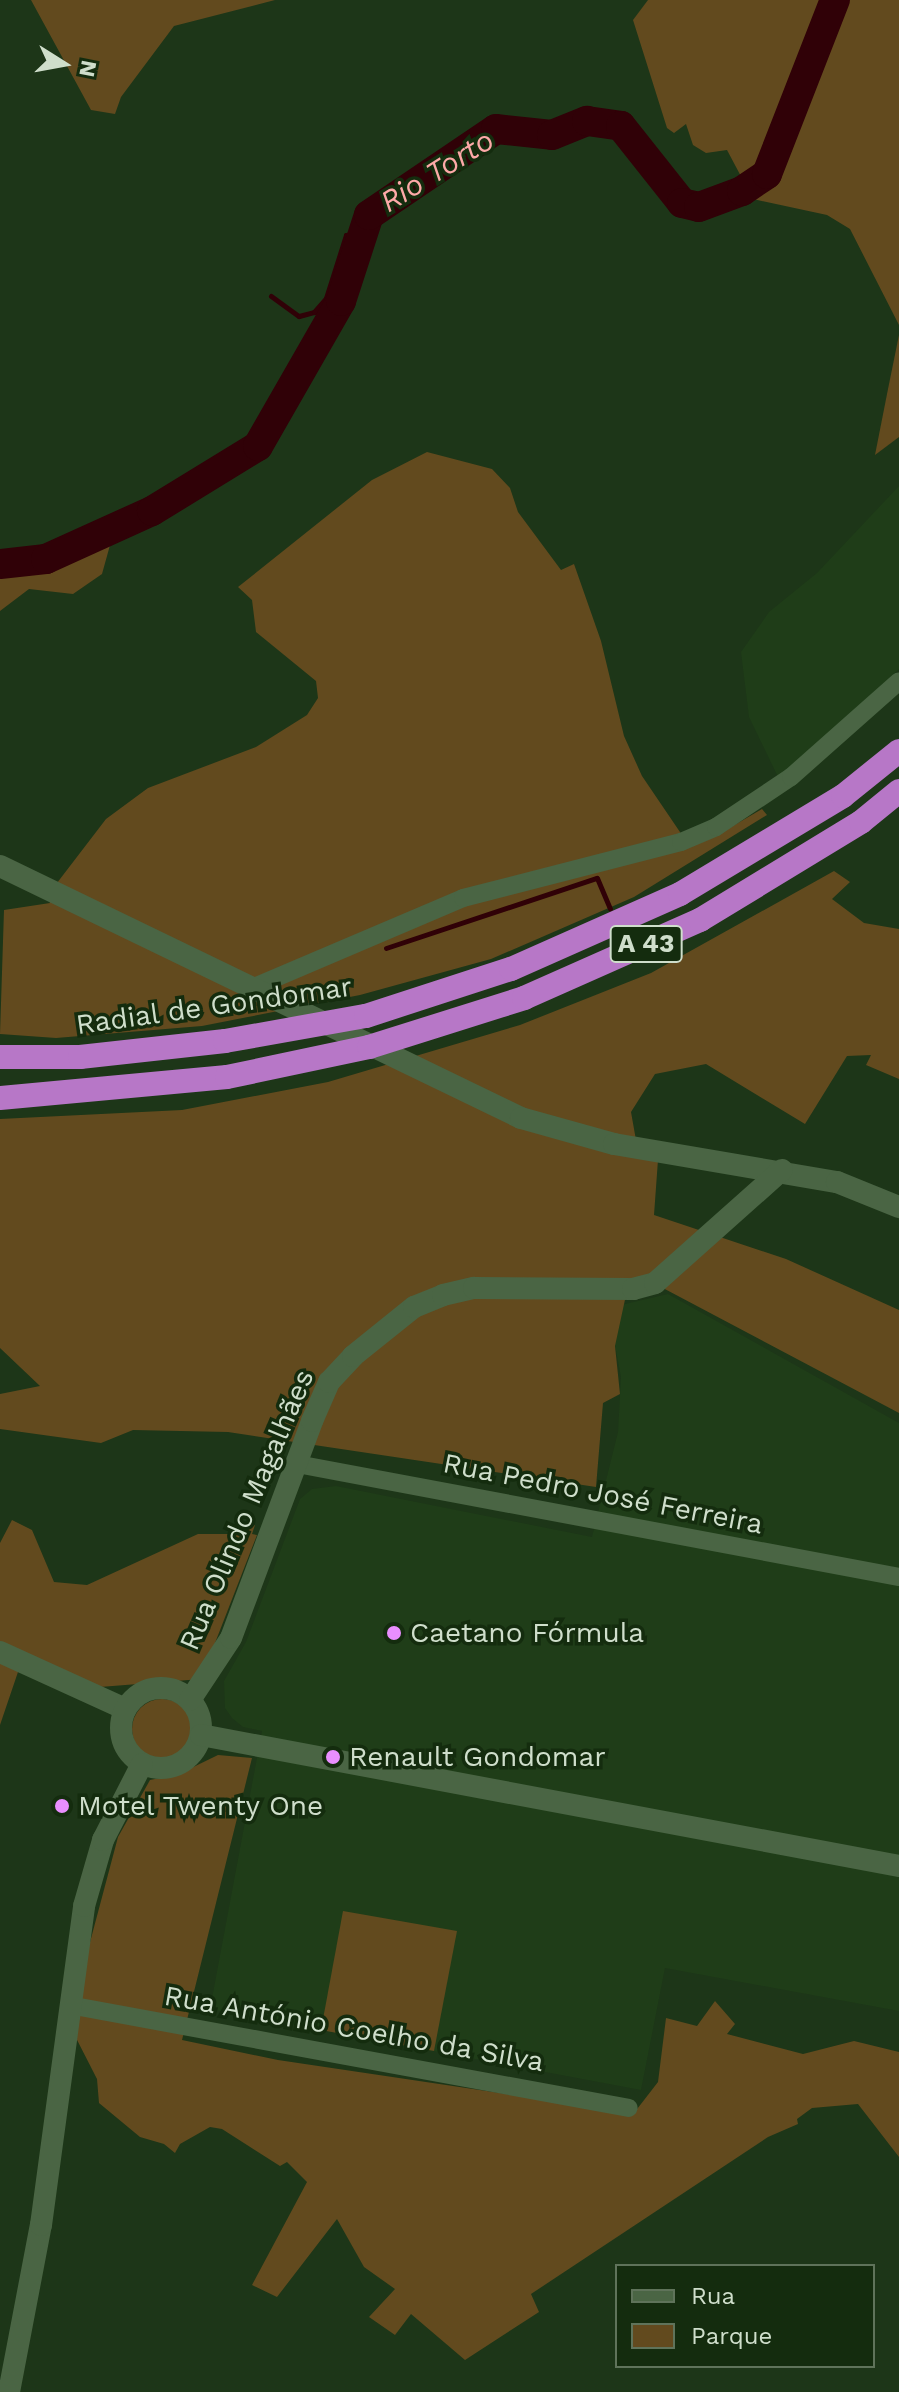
<!DOCTYPE html>
<meta charset="utf-8">
<style>
body{margin:0}
#map{position:relative;width:899px;height:2392px;overflow:hidden;background:#1d3618;font-family:"Work Sans",sans-serif}
div>[style]{position:absolute}
.built>*{inset:0;background:#1f3d18}
.green>*{inset:0;background:#624a1e}
.round{border-radius:50%}
.stream>*{height:5px;margin:-2.5px;padding:0 2.5px;transform-origin:2.5px;border-radius:2.5px;background:#300107}
.river>*{height:30px;margin:-15px;padding:0 15px;transform-origin:15px;border-radius:15px;background:#300107}
.minor>*{height:18px;margin:-9px;padding:0 9px;transform-origin:9px;border-radius:9px;background:#4a6544}
.tertiary>*{height:22px;margin:-11px;padding:0 11px;transform-origin:11px;border-radius:11px;background:#4a6544}
.tertiary>.ring{margin:-11px;padding:0;box-sizing:content-box;background:none;border:22px solid #4a6544;border-radius:50%}
.motorway>*{height:24px;margin:-12px;padding:0 12px;transform-origin:12px;border-radius:12px;background:#b777c7}
.dots>*{width:22px;height:22px;translate:-50% -50%;box-sizing:border-box;border:4px solid #142c0e;border-radius:50%}
span{translate:-50% -50%;white-space:nowrap;text-align:center;line-height:1.15;-webkit-text-stroke:7px #142c0e;paint-order:stroke}
.shield-label span{padding:2px 6px;background:#142c0e;border:2px solid;border-radius:6px;-webkit-text-stroke-width:0}
.shield-label{font-size:26px;color:#cfdecb;font-weight:700}
.street-label{font-size:28px;color:#cfdecb}
.poi-label{font-size:28px;color:#cfdecb}
.left{translate:0 -50%;text-align:left}
.water-label{font-size:30px;color:#fda9a8;font-style:italic}
.legend{position:absolute;left:615px;top:2264px;width:260px;height:104px;box-sizing:border-box;background:#142c0e;border:2px solid #5f735a;margin:0;padding:10px 14px;list-style:none;font-size:24px;color:#cfdecb}
.legend li{display:flex;align-items:center;gap:16px;height:40px}
.legend b{width:40px;border:2px solid #5f735a}
.north{position:absolute;left:24px;top:24px;width:80px;height:80px;-webkit-text-stroke:6px #142c0e;paint-order:stroke;rotate:101deg;font-size:22px;font-weight:700;line-height:32px;text-align:center;color:#cfdecb}
.north::after{content:'';display:block;margin:auto;width:28px;height:36px;background:#cfdecb;clip-path:polygon(50% 0,100% 100%,50% 72%,0 100%)}
</style>
<div id="map">
<div class="built">
<i style="clip-path:polygon(899px 486px,899px 669px,779px 779px,749px 717px,741px 652px,769px 612px,817px 573px)"></i>
<i style="clip-path:polygon(668px 1294px,899px 1423px,899px 2011px,665px 1968px,641px 2090px,210px 2009px,262px 1731px,243px 1727px,232px 1718px,225px 1708px,224px 1681px,246px 1642px,300px 1499px,312px 1489px,336px 1486px,592px 1537px,618px 1432px,621px 1377px,608px 1308px)"></i>
</div>
<div class="green">
<i style="clip-path:polygon(31px 0,275px 0,174px 26px,121px 97px,115px 114px,91px 110px)"></i>
<i style="clip-path:polygon(648px 0,899px 0,899px 325px,850px 229px,827px 215px,753px 199px,727px 150px,706px 153px,693px 145px,686px 124px,674px 133px,667px 128px,633px 20px)"></i>
<i style="clip-path:polygon(899px 335px,899px 437px,875px 455px,888px 389px)"></i>
<i style="clip-path:polygon(427px 452px,492px 469px,510px 488px,518px 512px,561px 570px,574px 564px,601px 641px,624px 736px,642px 776px,682px 835px,719px 834px,762px 809px,767px 815px,634px 897px,491px 959px,360px 995px,202px 1026px,56px 1038px,0 1034px,4px 910px,50px 903px,47px 896px,106px 819px,148px 788px,256px 747px,307px 715px,318px 698px,316px 681px,256px 632px,252px 600px,238px 587px,372px 480px)"></i>
<i style="clip-path:polygon(112px 538px,102px 574px,73px 594px,29px 589px,0 611px,0 574px)"></i>
<i style="clip-path:polygon(834px 871px,850px 882px,832px 899px,864px 923px,899px 929px,899px 1079px,866px 1065px,871px 1055px,847px 1056px,805px 1124px,706px 1064px,655px 1074px,631px 1112px,639px 1157px,658px 1160px,654px 1215px,786px 1259px,899px 1310px,899px 1413px,661px 1287px,626px 1295px,615px 1346px,620px 1394px,603px 1403px,596px 1487px,228px 1432px,133px 1430px,101px 1443px,0 1429px,0 1394px,40px 1386px,0 1348px,0 1119px,182px 1110px,328px 1082px,520px 1025px,651px 973px)"></i>
<i style="clip-path:polygon(12px 1520px,32px 1530px,54px 1582px,87px 1585px,198px 1534px,232px 1534px,255px 1525px,252px 1534px,257px 1535px,201px 1679px,100px 1687px,18px 1672px,0 1725px,0 1543px)"></i>
<i class="round" style="left:132px;top:1699px;width:60px;height:60px"></i>
<i style="clip-path:polygon(218px 1755px,252px 1758px,182px 2040px,278px 2060px,634px 2113px,658px 2082px,666px 2018px,697px 2026px,715px 2001px,735px 2024px,727px 2034px,803px 2054px,854px 2041px,899px 2052px,899px 2157px,858px 2104px,812px 2108px,797px 2119px,798px 2124px,768px 2137px,531px 2294px,539px 2312px,465px 2360px,411px 2314px,395px 2335px,369px 2317px,395px 2289px,364px 2267px,337px 2219px,277px 2297px,252px 2285px,307px 2182px,287px 2162px,280px 2166px,222px 2129px,210px 2127px,180px 2144px,175px 2153px,164px 2144px,140px 2137px,99px 2103px,97px 2079px,75px 2036px,89px 1946px,118px 1837px,150px 1780px,179px 1774px)"></i>
<i style="clip-path:polygon(343px 1911px,457px 1931px,434px 2051px,321px 2030px)"></i>
</div>
<div class="stream">
<i style="left:271px;top:296px;width:34px;rotate:36deg"></i>
<i style="left:299px;top:316px;width:16px;rotate:-15deg"></i>
<i style="left:314px;top:312px;width:18px;rotate:-49deg"></i>
<i style="left:326px;top:298px;width:66px;rotate:-72.4deg"></i>
<i style="left:346px;top:235px;width:19px;rotate:-6deg"></i>
<i style="left:386px;top:948px;width:222px;rotate:-18.4deg"></i>
<i style="left:597px;top:878px;width:33px;rotate:67deg"></i>
</div>
<div class="river">
<i style="left:0;top:564px;width:46px;rotate:-6.2deg"></i>
<i style="left:46px;top:559px;width:116px;rotate:-24.4deg"></i>
<i style="left:152px;top:511px;width:124px;rotate:-31.5deg"></i>
<i style="left:258px;top:446px;width:167px;rotate:-60.2deg"></i>
<i style="left:341px;top:301px;width:90px;rotate:-72deg"></i>
<i style="left:369px;top:215px;width:153px;rotate:-34.1deg"></i>
<i style="left:496px;top:129px;width:56px;rotate:6.1deg"></i>
<i style="left:552px;top:135px;width:38px;rotate:-22deg"></i>
<i style="left:587px;top:121px;width:34px;rotate:8deg"></i>
<i style="left:621px;top:126px;width:98px;rotate:51.6deg"></i>
<i style="left:682px;top:203px;width:17px;rotate:13deg"></i>
<i style="left:699px;top:207px;width:46px;rotate:-20.4deg"></i>
<i style="left:742px;top:191px;width:30px;rotate:-34deg"></i>
<i style="left:767px;top:174px;width:187px;rotate:-68.7deg"></i>
</div>
<div class="minor">
<i style="left:252px;top:988px;width:229px;rotate:-23.1deg"></i>
<i style="left:463px;top:898px;width:225px;rotate:-14.4deg"></i>
<i style="left:681px;top:842px;width:38px;rotate:-23deg"></i>
<i style="left:716px;top:827px;width:90px;rotate:-33.7deg"></i>
<i style="left:791px;top:777px;width:144px;rotate:-41.6deg"></i>
<i style="left:297px;top:1464px;width:613px;rotate:10.63deg"></i>
<i style="left:69px;top:2005px;width:569px;rotate:10.42deg"></i>
</div>
<div class="tertiary">
<i style="left:0;top:866px;width:579px;rotate:25.81deg"></i>
<i style="left:521px;top:1118px;width:97px;rotate:15.6deg"></i>
<i style="left:614px;top:1144px;width:226px;rotate:9.7deg"></i>
<i style="left:837px;top:1182px;width:67px;rotate:22deg"></i>
<i style="left:0;top:1652px;width:137px;rotate:24.5deg"></i>
<i class="ring" style="left:121px;top:1688px;width:58px;height:58px"></i>
<i style="left:190px;top:1700px;width:74px;rotate:-56.5deg"></i>
<i style="left:231px;top:1638px;width:232px;rotate:-69.5deg"></i>
<i style="left:312px;top:1421px;width:43px;rotate:-66.4deg"></i>
<i style="left:329px;top:1382px;width:35px;rotate:-47deg"></i>
<i style="left:353px;top:1356px;width:78px;rotate:-38.8deg"></i>
<i style="left:414px;top:1307px;width:31px;rotate:-22deg"></i>
<i style="left:443px;top:1295px;width:32px;rotate:-13deg"></i>
<i style="left:474px;top:1288px;width:159px;rotate:0.4deg"></i>
<i style="left:633px;top:1289px;width:23px;rotate:-15deg"></i>
<i style="left:655px;top:1283px;width:170px;rotate:-41.7deg"></i>
<i style="left:201px;top:1735px;width:710px;rotate:10.63deg"></i>
<i style="left:9px;top:2392px;width:170px;rotate:-79.2deg"></i>
<i style="left:41px;top:2225px;width:322px;rotate:-82.3deg"></i>
<i style="left:84px;top:1906px;width:69px;rotate:-73.9deg"></i>
<i style="left:103px;top:1840px;width:85px;rotate:-62.8deg"></i>
</div>
<div class="motorway">
<i style="left:0;top:1057px;width:80px"></i>
<i style="left:80px;top:1057px;width:146px;rotate:-6.3deg"></i>
<i style="left:225px;top:1041px;width:143px;rotate:-10.1deg"></i>
<i style="left:366px;top:1016px;width:152px;rotate:-18deg"></i>
<i style="left:511px;top:969px;width:185px;rotate:-23.9deg"></i>
<i style="left:680px;top:894px;width:190px;rotate:-31deg"></i>
<i style="left:843px;top:796px;width:72px;rotate:-38.8deg"></i>
<i style="left:0;top:1098px;width:228px;rotate:-5.3deg"></i>
<i style="left:227px;top:1077px;width:145px;rotate:-11.9deg"></i>
<i style="left:369px;top:1047px;width:163px;rotate:-17.5deg"></i>
<i style="left:524px;top:998px;width:193px;rotate:-23.9deg"></i>
<i style="left:700px;top:920px;width:188px;rotate:-31.3deg"></i>
<i style="left:861px;top:822px;width:49px;rotate:-39.2deg"></i>
</div>
<div class="dots">
<i style="left:394px;top:1633px;background:#e98efe"></i>
<i style="left:333px;top:1757px;background:#e98efe"></i>
<i style="left:62px;top:1806px;background:#e98efe"></i>
</div>
<div class="shield-label">
<span style="left:646px;top:944px">A 43</span>
</div>
<div class="street-label">
<span style="left:214px;top:1006px;rotate:-8deg">Radial de Gondomar</span>
<span style="left:603px;top:1494px;rotate:11deg">Rua Pedro José Ferreira</span>
<span style="left:247px;top:1510px;rotate:-67deg">Rua Olindo Magalhães</span>
<span style="left:354px;top:2029px;rotate:10deg">Rua António Coelho da Silva</span>
</div>
<div class="poi-label">
<span class="left" style="left:410px;top:1633px">Caetano Fórmula</span>
<span class="left" style="left:349px;top:1757px">Renault Gondomar</span>
<span class="left" style="left:78px;top:1806px">Motel Twenty One</span>
</div>
<div class="water-label">
<span style="left:437px;top:171px;rotate:-32deg">Rio Torto</span>
</div>
<ul class="legend">
<li><b style="height:10px;background:#4a6544"></b>Rua</li>
<li><b style="height:22px;background:#624a1e"></b>Parque</li>
</ul>
<div class="north">N</div>
</div>
